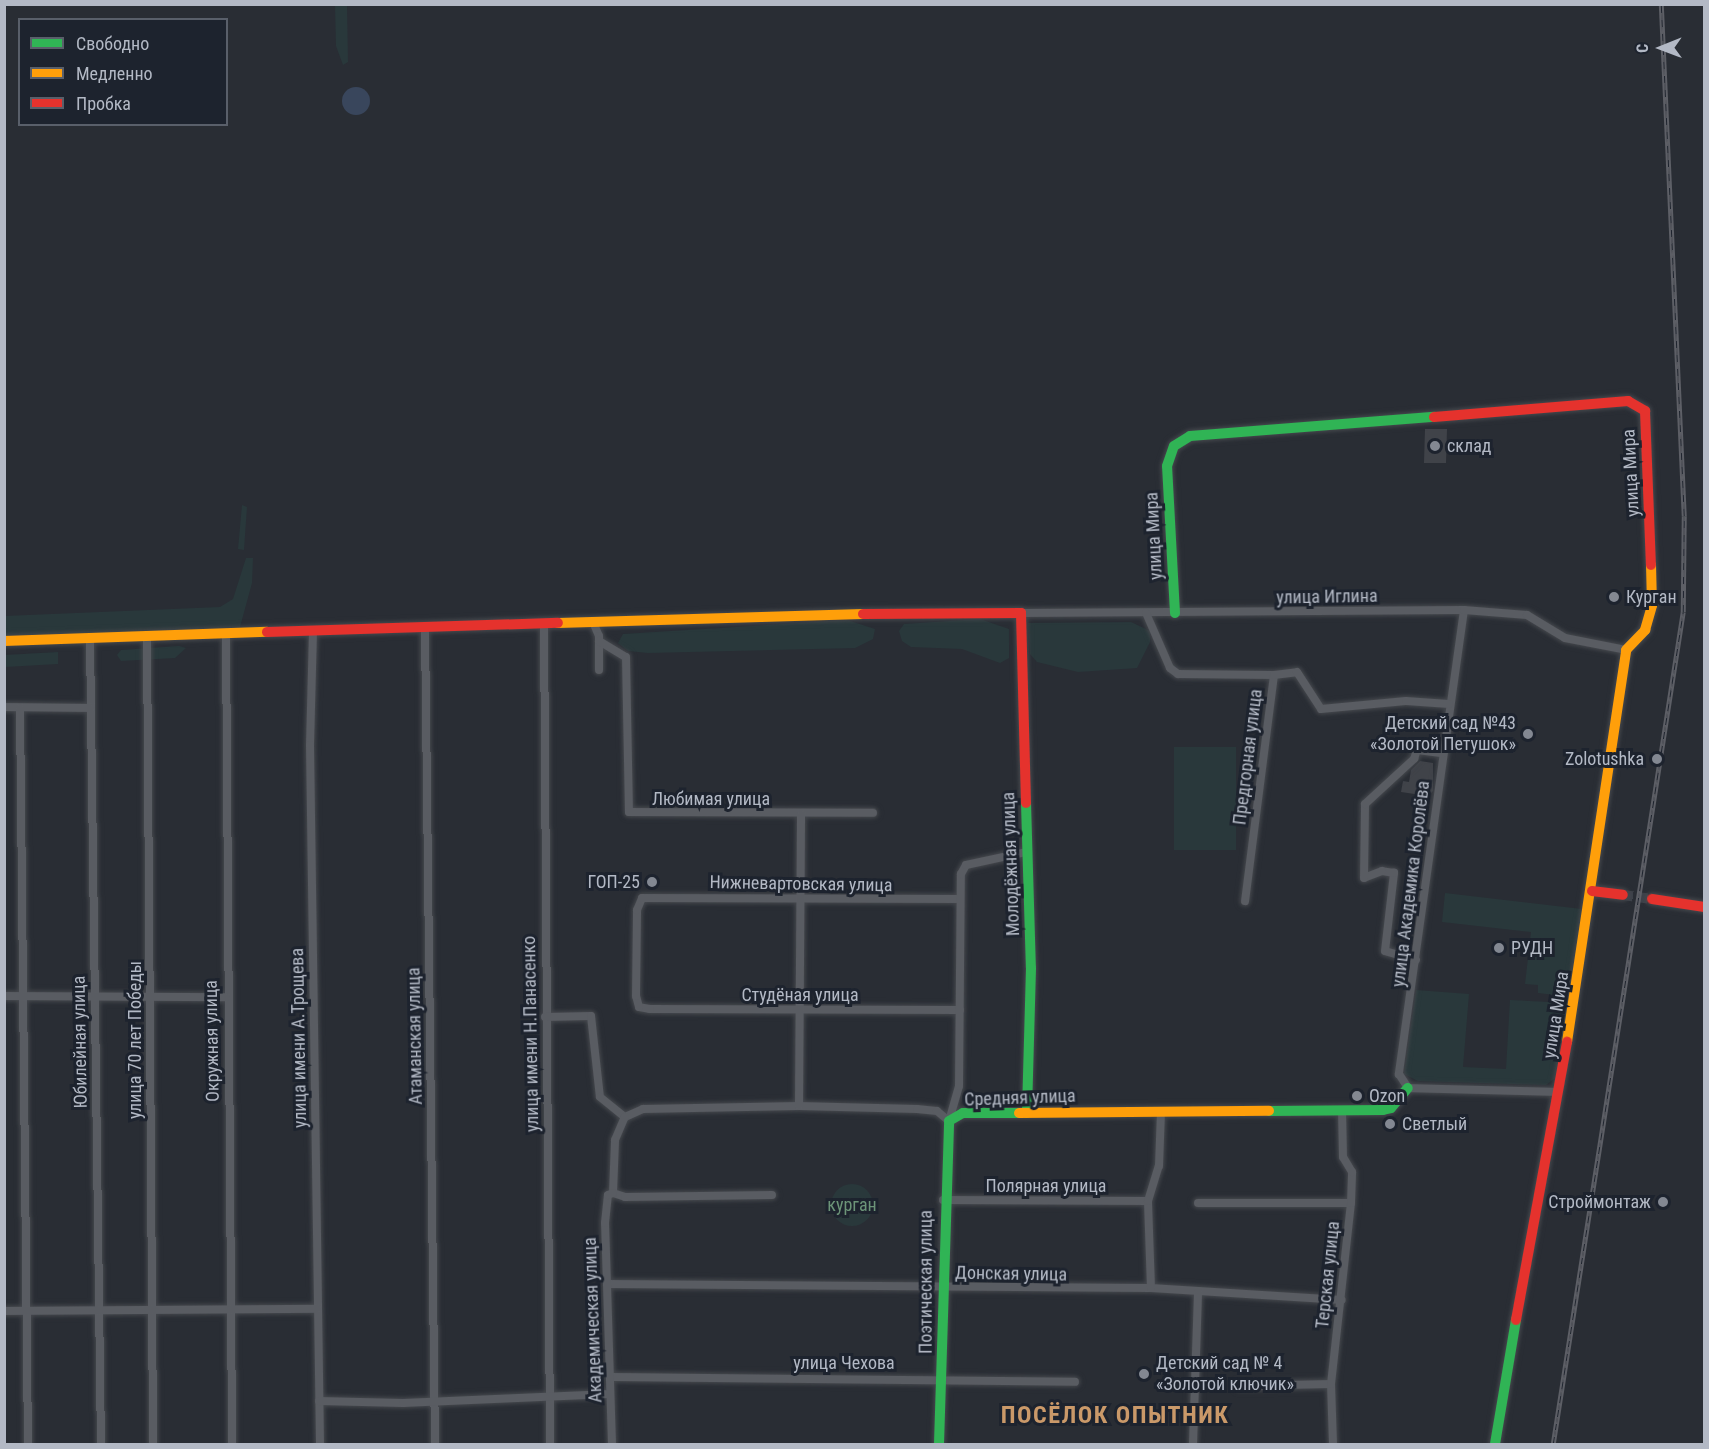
<!DOCTYPE html>
<meta charset="utf-8">
<style>
body{margin:0}
#map{position:relative;width:1709px;height:1449px;overflow:hidden;background:#292d34;font-family:"Roboto Condensed",sans-serif}
div>[style]{position:absolute}
.green>*{inset:0;background:#29383b}
.round{border-radius:50%}
.water>*{inset:0;background:#39465c}
.building>*{inset:0;background:#404349}
.secondary-tunnel>*{height:10px;margin-top:-5px;transform-origin:0;background:repeating-linear-gradient(90deg,#3e424a 0 10px,transparent 0 15px)}
.roads{filter:drop-shadow(0 0 2px #45484d) drop-shadow(0 0 2px #45484d)}
.street>*{height:8px;margin:-4px;padding:0 4px;transform-origin:4px;border-radius:4px;background:#595c62}
.fast>*{height:10px;margin:-5px;padding:0 5px;transform-origin:5px;border-radius:5px;background:#30b455}
.slow>*{height:10px;margin:-5px;padding:0 5px;transform-origin:5px;border-radius:5px;background:#ff9f0a}
.jam>*{height:10px;margin:-5px;padding:0 5px;transform-origin:5px;border-radius:5px;background:#e5322d}
.rail>*{height:4.5px;margin-top:-2.25px;transform-origin:0;background:repeating-linear-gradient(90deg,#1d232e 0 7px,#5d5f66 0 14px);box-sizing:border-box;border-block:2px solid #5d5f66}
.dots>*{width:16px;height:16px;translate:-50% -50%;box-sizing:border-box;border:3px solid #1d232e;border-radius:50%}
span{translate:-50% -50%;white-space:nowrap;text-align:center;line-height:1.15;-webkit-text-stroke:6px #1d232e;paint-order:stroke}
.poi-label{font-size:18px;color:#b3b9c5}
.left{translate:0 -50%;text-align:left}
.right{translate:-100% -50%;text-align:right}
.street-label{font-size:18px;color:#b3b9c5}
.park-label{font-size:18px;color:#6c9478}
.district-label{font-size:24px;color:#ca9969;font-weight:700;letter-spacing:1.5px}
.frame{position:absolute;inset:0;border:6px solid #b3b9c5;pointer-events:none}
.legend{position:absolute;left:18px;top:18px;width:210px;height:108px;box-sizing:border-box;background:#1d232e;border:2px solid #595f6a;margin:0;padding:8px 10px;list-style:none;font-size:18px;color:#b3b9c5}
.legend li{display:flex;align-items:center;gap:12px;height:30px}
.legend b{width:30px;border:2px solid #595f6a}
.north{position:absolute;left:1631px;top:18px;width:60px;height:60px;-webkit-text-stroke:4px #1d232e;paint-order:stroke;rotate:269deg;font-size:16px;font-weight:700;line-height:24px;text-align:center;color:#b3b9c5}
.north::after{content:'';display:block;margin:auto;width:21px;height:27px;background:#b3b9c5;clip-path:polygon(50% 0,100% 100%,50% 72%,0 100%)}
</style>
<div id="map">
<div class="green">
<i style="clip-path:polygon(335px 5px,347px 5px,348px 62px,343px 65px,336px 46px)"></i>
<i style="clip-path:polygon(242px 505px,247px 507px,244px 550px,238px 549px)"></i>
<i style="clip-path:polygon(246px 558px,253px 558px,252px 583px,240px 627px,5px 638px,4px 616px,220px 607px,233px 599px)"></i>
<i style="clip-path:polygon(980px 619px,1009px 629px,1009px 658px,1000px 663px,962px 649px,911px 647px,902px 641px,899px 631px,904px 624px)"></i>
<i style="clip-path:polygon(847px 620px,875px 629px,873px 639px,855px 648px,648px 653px,628px 651px,618px 643px,623px 634px)"></i>
<i style="clip-path:polygon(1131px 622px,1150px 631px,1150px 642px,1137px 668px,1078px 672px,1037px 662px,1030px 654px,1028px 623px)"></i>
<i style="clip-path:polygon(179px 646px,186px 648px,175px 658px,121px 661px,117px 655px,121px 650px)"></i>
<i style="clip-path:polygon(58px 652px,58px 664px,5px 667px,5px 655px)"></i>
<i style="clip-path:polygon(1174px 747px,1236px 747px,1236px 850px,1174px 850px)"></i>
<i style="clip-path:polygon(1445px 893px,1582px 909px,1573px 971px,1566px 976px,1563px 996px,1538px 993px,1538px 985px,1525px 984px,1531px 932px,1442px 922px)"></i>
<i style="clip-path:polygon(1416px 990px,1469px 994px,1463px 1067px,1506px 1069px,1510px 1000px,1569px 1003px,1555px 1078px,1546px 1085px,1418px 1081px,1404px 1074px)"></i>
<i class="round" style="left:831px;top:1184px;width:42px;height:42px"></i>
</div>
<div class="water">
<i class="round" style="left:342px;top:87px;width:28px;height:28px"></i>
</div>
<div class="building">
<i style="clip-path:polygon(1425px 429px,1447px 429px,1446px 463px,1424px 463px)"></i>
<i style="clip-path:polygon(1420px 761px,1433px 763px,1433px 791px,1428px 796px,1401px 792px,1403px 781px,1409px 782px,1411px 770px)"></i>
</div>
<div class="secondary-tunnel">
<i style="left:1623px;top:895px;width:29px;rotate:8deg"></i>
</div>
<div class="roads">
<div class="street">
<i style="left:1464px;top:610px;width:469px;rotate:98deg"></i>
<i style="left:1399px;top:1074px;width:17px;rotate:57deg"></i>
<i style="left:1408px;top:1088px;width:148px;rotate:1.5deg"></i>
<i style="left:1021px;top:613px;width:443px;rotate:-0.4deg"></i>
<i style="left:1464px;top:610px;width:63px;rotate:4.5deg"></i>
<i style="left:1527px;top:615px;width:44px;rotate:31.2deg"></i>
<i style="left:1565px;top:638px;width:62px;rotate:11.1deg"></i>
<i style="left:1146px;top:613px;width:60px;rotate:66.4deg"></i>
<i style="left:1170px;top:668px;width:10px;rotate:37deg"></i>
<i style="left:1178px;top:674px;width:96px;rotate:0.6deg"></i>
<i style="left:1274px;top:675px;width:228px;rotate:97.3deg"></i>
<i style="left:593px;top:622px;width:15px;rotate:67deg"></i>
<i style="left:599px;top:636px;width:34px;rotate:90deg"></i>
<i style="left:544px;top:623px;width:821px;rotate:89.58deg"></i>
<i style="left:425px;top:628px;width:816px;rotate:89.3deg"></i>
<i style="left:313px;top:631px;width:114px;rotate:91.5deg"></i>
<i style="left:310px;top:745px;width:699px;rotate:89.18deg"></i>
<i style="left:147px;top:636px;width:808px;rotate:89.57deg"></i>
<i style="left:226px;top:636px;width:808px;rotate:89.57deg"></i>
<i style="left:90px;top:638px;width:806px;rotate:89.22deg"></i>
<i style="left:599px;top:641px;width:31px;rotate:31deg"></i>
<i style="left:626px;top:657px;width:155px;rotate:88.9deg"></i>
<i style="left:629px;top:812px;width:244px;rotate:0.2deg"></i>
<i style="left:1274px;top:675px;width:23px;rotate:-7deg"></i>
<i style="left:1297px;top:672px;width:44px;rotate:57deg"></i>
<i style="left:1321px;top:709px;width:85px;rotate:-5.4deg"></i>
<i style="left:1406px;top:701px;width:43px;rotate:4deg"></i>
<i style="left:4px;top:707px;width:87px;rotate:0.7deg"></i>
<i style="left:20px;top:708px;width:736px;rotate:89.38deg"></i>
<i style="left:1416px;top:960px;width:32px;rotate:-164deg"></i>
<i style="left:1385px;top:951px;width:79px;rotate:-83.4deg"></i>
<i style="left:1394px;top:873px;width:12px;rotate:-171deg"></i>
<i style="left:1382px;top:871px;width:19px;rotate:159deg"></i>
<i style="left:1364px;top:878px;width:74px;rotate:-89.2deg"></i>
<i style="left:1365px;top:804px;width:67px;rotate:-42.6deg"></i>
<i style="left:1414px;top:759px;width:9px;rotate:-72deg"></i>
<i style="left:1417px;top:750px;width:26px;rotate:7deg"></i>
<i style="left:4px;top:996px;width:222px;rotate:0.3deg"></i>
<i style="left:960px;top:1010px;width:310px;rotate:-179.8deg"></i>
<i style="left:650px;top:1009px;width:11px;rotate:-170deg"></i>
<i style="left:639px;top:1007px;width:11px;rotate:-105deg"></i>
<i style="left:636px;top:996px;width:86px;rotate:-89.3deg"></i>
<i style="left:637px;top:910px;width:13px;rotate:-67deg"></i>
<i style="left:642px;top:898px;width:318px;rotate:0.2deg"></i>
<i style="left:545px;top:1017px;width:46px;rotate:-1.2deg"></i>
<i style="left:591px;top:1016px;width:81px;rotate:83.7deg"></i>
<i style="left:600px;top:1097px;width:32px;rotate:39deg"></i>
<i style="left:625px;top:1117px;width:20px;rotate:-24deg"></i>
<i style="left:643px;top:1109px;width:156px;rotate:-1.1deg"></i>
<i style="left:799px;top:1106px;width:118px;rotate:1.5deg"></i>
<i style="left:917px;top:1109px;width:20px;rotate:6deg"></i>
<i style="left:937px;top:1111px;width:16px;rotate:40deg"></i>
<i style="left:949px;top:1121px;width:36px;rotate:-74deg"></i>
<i style="left:959px;top:1086px;width:212px;rotate:-89.5deg"></i>
<i style="left:961px;top:874px;width:10px;rotate:-61deg"></i>
<i style="left:966px;top:865px;width:61px;rotate:-12.2deg"></i>
<i style="left:799px;top:1106px;width:292px;rotate:-89.6deg"></i>
<i style="left:613px;top:1193px;width:13px;rotate:18deg"></i>
<i style="left:625px;top:1197px;width:147px;rotate:-0.8deg"></i>
<i style="left:613px;top:1193px;width:53px;rotate:-87.8deg"></i>
<i style="left:615px;top:1140px;width:25px;rotate:-67deg"></i>
<i style="left:943px;top:1200px;width:205px;rotate:0.3deg"></i>
<i style="left:1198px;top:1203px;width:153px"></i>
<i style="left:607px;top:1284px;width:544px;rotate:0.42deg"></i>
<i style="left:1151px;top:1288px;width:191px;rotate:3.6deg"></i>
<i style="left:1151px;top:1288px;width:87px;rotate:-92deg"></i>
<i style="left:1148px;top:1201px;width:37px;rotate:-73deg"></i>
<i style="left:1159px;top:1166px;width:55px;rotate:-87.9deg"></i>
<i style="left:4px;top:1311px;width:314px;rotate:-0.4deg"></i>
<i style="left:612px;top:1377px;width:463px;rotate:0.6deg"></i>
<i style="left:1239px;top:1386px;width:92px;rotate:-1.2deg"></i>
<i style="left:319px;top:1401px;width:84px;rotate:1.4deg"></i>
<i style="left:403px;top:1403px;width:207px;rotate:-2.5deg"></i>
<i style="left:612px;top:1444px;width:221px;rotate:-91.8deg"></i>
<i style="left:605px;top:1223px;width:28px;rotate:-84deg"></i>
<i style="left:608px;top:1195px;width:5px;rotate:-22deg"></i>
<i style="left:1193px;top:1444px;width:153px;rotate:-88.1deg"></i>
<i style="left:1333px;top:1444px;width:60px;rotate:-91.9deg"></i>
<i style="left:1331px;top:1384px;width:182px;rotate:-83.7deg"></i>
<i style="left:1351px;top:1203px;width:31px;rotate:-88deg"></i>
<i style="left:1352px;top:1172px;width:17px;rotate:-121deg"></i>
<i style="left:1343px;top:1157px;width:46px;rotate:-91.2deg"></i>
</div>
<div class="fast">
<i style="left:1175px;top:613px;width:147px;rotate:-93.1deg"></i>
<i style="left:1167px;top:466px;width:21px;rotate:-71deg"></i>
<i style="left:1174px;top:446px;width:19px;rotate:-32deg"></i>
<i style="left:1190px;top:436px;width:245px;rotate:-4.5deg"></i>
<i style="left:1026px;top:803px;width:165px;rotate:88.3deg"></i>
<i style="left:1031px;top:968px;width:145px;rotate:91.6deg"></i>
<i style="left:1269px;top:1111px;width:114px;rotate:-0.5deg"></i>
<i style="left:1383px;top:1110px;width:8px;rotate:-14deg"></i>
<i style="left:1391px;top:1108px;width:26px;rotate:-50deg"></i>
<i style="left:939px;top:1444px;width:323px;rotate:-88.2deg"></i>
<i style="left:949px;top:1121px;width:16px;rotate:-30deg"></i>
<i style="left:963px;top:1113px;width:56px"></i>
<i style="left:1495px;top:1444px;width:126px;rotate:-80.4deg"></i>
</div>
<div class="slow">
<i style="left:558px;top:623px;width:305px;rotate:-1.7deg"></i>
<i style="left:4px;top:641px;width:263px;rotate:-2deg"></i>
<i style="left:1567px;top:1042px;width:396px;rotate:-81.4deg"></i>
<i style="left:1626px;top:650px;width:28px;rotate:-46deg"></i>
<i style="left:1645px;top:630px;width:26px;rotate:-74deg"></i>
<i style="left:1652px;top:605px;width:40px;rotate:-91.4deg"></i>
<i style="left:1019px;top:1113px;width:250px;rotate:-0.5deg"></i>
</div>
<div class="jam">
<i style="left:1434px;top:417px;width:195px;rotate:-4.7deg"></i>
<i style="left:1628px;top:401px;width:20px;rotate:30deg"></i>
<i style="left:1645px;top:411px;width:154px;rotate:87.8deg"></i>
<i style="left:863px;top:614px;width:158px;rotate:-0.4deg"></i>
<i style="left:1021px;top:613px;width:190px;rotate:88.5deg"></i>
<i style="left:267px;top:632px;width:291px;rotate:-1.8deg"></i>
<i style="left:1592px;top:891px;width:31px;rotate:7deg"></i>
<i style="left:1652px;top:899px;width:53px;rotate:8.7deg"></i>
<i style="left:1516px;top:1320px;width:283px;rotate:-79.6deg"></i>
</div>
</div>
<div class="rail">
<i style="left:1553px;top:1444px;width:842px;rotate:-81.12deg"></i>
<i style="left:1683px;top:612px;width:96px;rotate:-89.4deg"></i>
<i style="left:1684px;top:516px;width:513px;rotate:-92.57deg"></i>
</div>
<div class="dots">
<i style="left:1435px;top:446px;background:#838892"></i>
<i style="left:1614px;top:597px;background:#838892"></i>
<i style="left:1528px;top:734px;background:#838892"></i>
<i style="left:1657px;top:759px;background:#838892"></i>
<i style="left:652px;top:882px;background:#838892"></i>
<i style="left:1499px;top:948px;background:#838892"></i>
<i style="left:1357px;top:1096px;background:#838892"></i>
<i style="left:1390px;top:1124px;background:#838892"></i>
<i style="left:1663px;top:1202px;background:#838892"></i>
<i style="left:1144px;top:1374px;background:#838892"></i>
</div>
<div class="poi-label">
<span class="left" style="left:1447px;top:446px">склад</span>
<span class="left" style="left:1626px;top:597px">Курган</span>
<span class="right" style="left:1516px;top:734px">Детский сад №43<br>«Золотой Петушок»</span>
<span class="right" style="left:1644px;top:759px">Zolotushka</span>
<span class="right" style="left:640px;top:882px">ГОП-25</span>
<span class="left" style="left:1511px;top:948px">РУДН</span>
<span class="left" style="left:1369px;top:1096px">Ozon</span>
<span class="left" style="left:1402px;top:1124px">Светлый</span>
<span class="right" style="left:1651px;top:1202px">Строймонтаж</span>
<span class="left" style="left:1156px;top:1374px">Детский сад № 4<br>«Золотой ключик»</span>
</div>
<div class="street-label">
<span style="left:1631px;top:473px;rotate:-93deg">улица Мира</span>
<span style="left:1154px;top:536px;rotate:-93deg">улица Мира</span>
<span style="left:1327px;top:597px;rotate:-1deg">улица Иглина</span>
<span style="left:1248px;top:757px;rotate:-83deg">Предгорная улица</span>
<span style="left:711px;top:799px">Любимая улица</span>
<span style="left:1011px;top:864px;rotate:-92deg">Молодёжная улица</span>
<span style="left:801px;top:884px;rotate:1deg">Нижневартовская улица</span>
<span style="left:1411px;top:884px;rotate:-83deg">улица Академика Королёва</span>
<span style="left:800px;top:995px">Студёная улица</span>
<span style="left:1556px;top:1015px;rotate:-81deg">улица Мира</span>
<span style="left:531px;top:1034px;rotate:-91deg">улица имени Н.Панасенко</span>
<span style="left:415px;top:1036px;rotate:-91deg">Атаманская улица</span>
<span style="left:299px;top:1038px;rotate:-91deg">улица имени А.Трощева</span>
<span style="left:135px;top:1040px;rotate:-90deg">улица 70 лет Победы</span>
<span style="left:212px;top:1041px;rotate:-91deg">Окружная улица</span>
<span style="left:80px;top:1042px;rotate:-91deg">Юбилейная улица</span>
<span style="left:1020px;top:1098px;rotate:-2deg">Средняя улица</span>
<span style="left:1046px;top:1186px">Полярная улица</span>
<span style="left:1011px;top:1274px;rotate:1deg">Донская улица</span>
<span style="left:1328px;top:1275px;rotate:-84deg">Терская улица</span>
<span style="left:926px;top:1282px;rotate:-90deg">Поэтическая улица</span>
<span style="left:593px;top:1320px;rotate:-92deg">Академическая улица</span>
<span style="left:844px;top:1363px">улица Чехова</span>
</div>
<div class="park-label">
<span style="left:852px;top:1205px">курган</span>
</div>
<div class="district-label">
<span style="left:1115px;top:1416px">ПОСЁЛОК ОПЫТНИК</span>
</div>
<div class="frame"></div>
<ul class="legend">
<li><b style="height:8px;background:#30b455"></b>Свободно</li>
<li><b style="height:8px;background:#ff9f0a"></b>Медленно</li>
<li><b style="height:8px;background:#e5322d"></b>Пробка</li>
</ul>
<div class="north">С</div>
</div>
